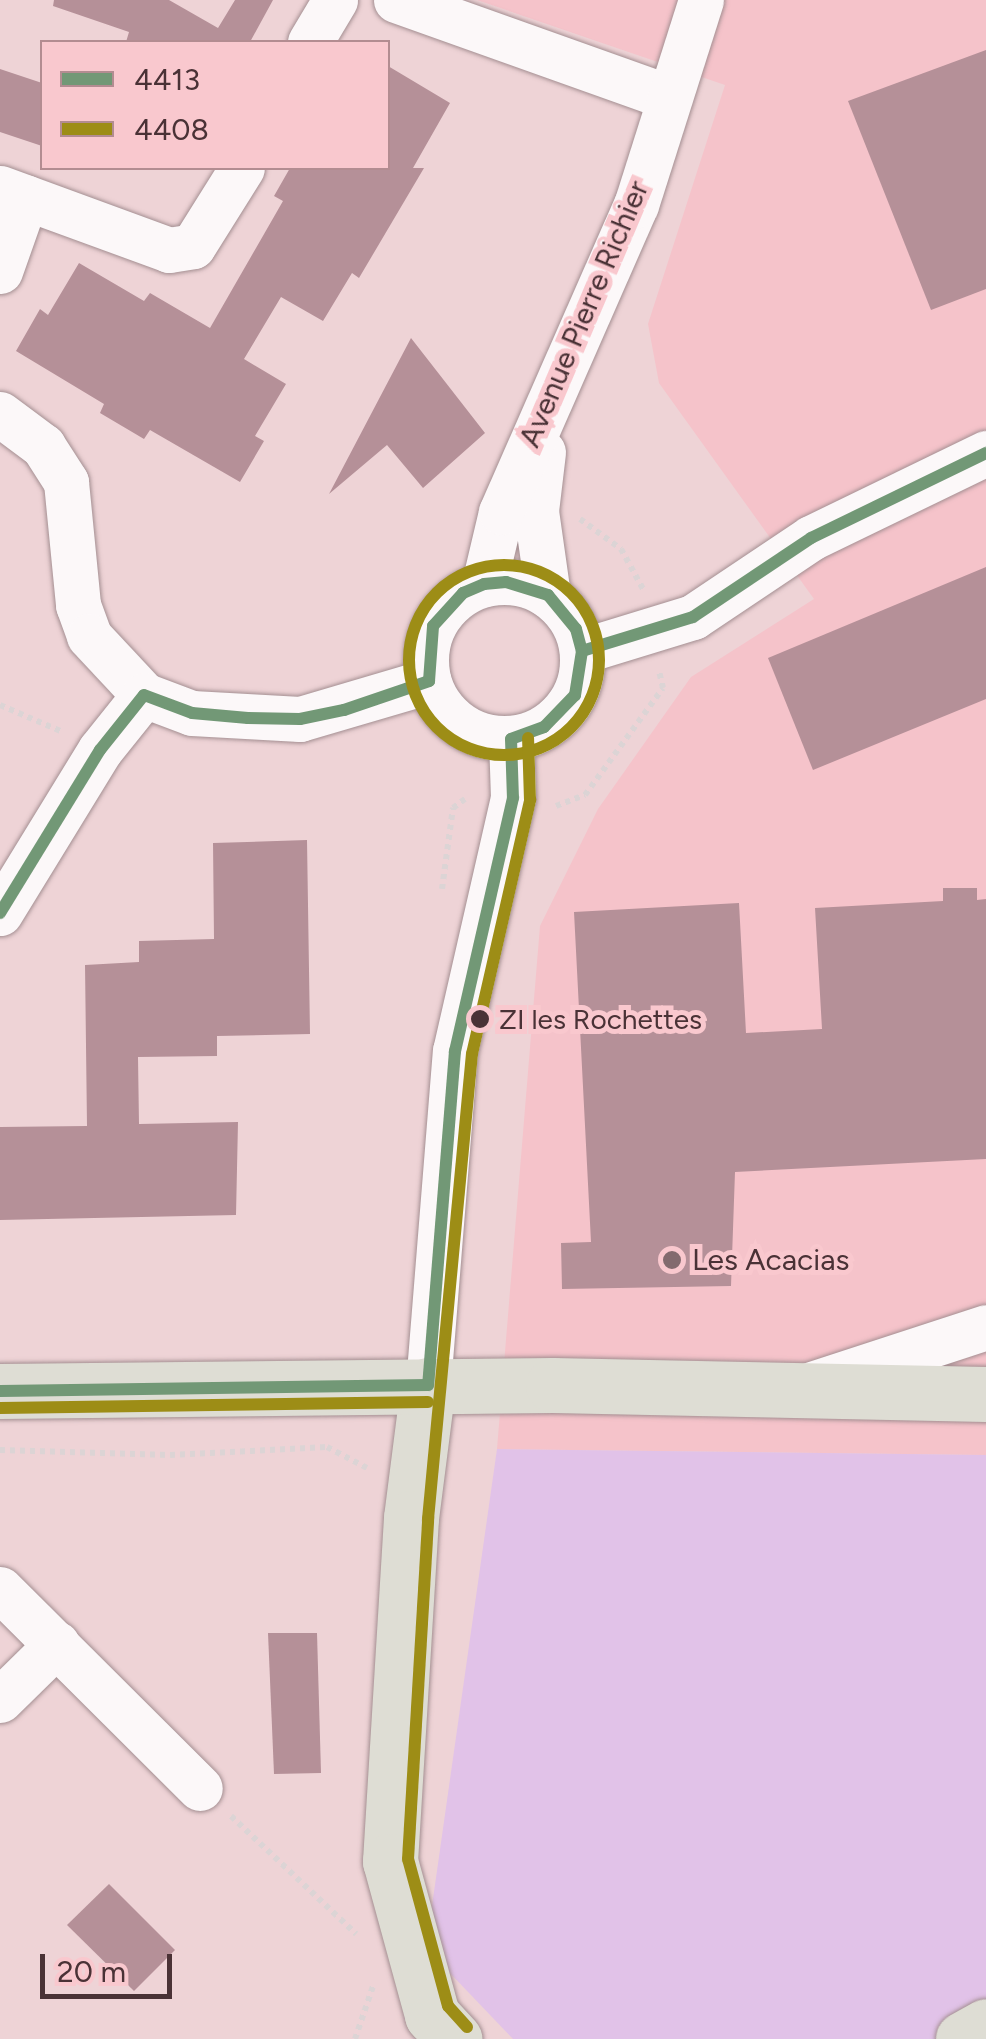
<!DOCTYPE html>
<style>
body{margin:0}
#map{position:relative;width:986px;height:2039px;overflow:hidden;background:#eed3d6;font-family:Figtree,sans-serif}
div>[style]{position:absolute}
.built>*{inset:0;background:#f5c3ca}
.green>*{inset:0;background:#e1c2e8}
.building>*{inset:0;background:#b59098}
.path>*{height:6px;margin-top:-3px;transform-origin:0;background:repeating-linear-gradient(90deg,#dcd4d5 0 5px,transparent 0 10px)}
.roads{filter:drop-shadow(0 0 2px #a48f92) drop-shadow(0 0 2px #a48f92)}
.minor>*{height:45px;margin:-22.5px;padding:0 22.5px;transform-origin:22.5px;border-radius:22.5px;background:#fcf8f9}
.minor>.ring{margin:-22.5px;padding:0;box-sizing:content-box;background:none;border:45px solid #fcf8f9;border-radius:50%}
.major>*{height:55px;margin:-27.5px;padding:0 27.5px;transform-origin:27.5px;border-radius:27.5px;background:#deddd4}
.bus-1>*{height:12px;margin:-6px;padding:0 6px;transform-origin:6px;border-radius:6px;background:#729876}
.bus-2>*{height:12px;margin:-6px;padding:0 6px;transform-origin:6px;border-radius:6px;background:#9d8d16}
.bus-2>.ring{margin:-6px;padding:0;box-sizing:content-box;background:none;border:12px solid #9d8d16;border-radius:50%}
.dots>*{width:28px;height:28px;translate:-50% -50%;box-sizing:border-box;border:5px solid #f9c8ce;border-radius:50%}
span{translate:-50% -50%;white-space:nowrap;text-align:center;line-height:1.15;-webkit-text-stroke:10px #f9c8ce;paint-order:stroke}
.bus-label{font-size:28px;color:#4a3236}
.left{translate:0 -50%;text-align:left}
.street-label{font-size:30px;color:#4a3236}
.poi-label{font-size:30px;color:#4a3236}
.legend{position:absolute;left:40px;top:40px;width:350px;height:130px;box-sizing:border-box;background:#f9c8ce;border:2px solid #b38c91;margin:0;padding:12px 18px;list-style:none;font-size:30px;color:#4a3236}
.legend li{display:flex;align-items:center;gap:20px;height:50px}
.legend b{width:50px;border:2px solid #b38c91}
.scale{position:absolute;left:40px;top:1954px;width:132px;height:45px;box-sizing:border-box;border:5px solid #4a3236;border-top:0;padding-left:12px;font-size:30px;line-height:35px;white-space:nowrap;color:#4a3236;-webkit-text-stroke:8px #f9c8ce;paint-order:stroke}
</style>
<div id="map">
<div class="built">
<i style="clip-path:polygon(477px 0,986px 0,986px 1455px,497px 1449px,540px 926px,598px 809px,691px 677px,814px 599px,659px 383px,648px 324px,725px 85px)"></i>
</div>
<div class="green">
<i style="clip-path:polygon(497px 1449px,986px 1455px,986px 2039px,513px 2039px,426px 1948px)"></i>
</div>
<div class="building">
<i style="clip-path:polygon(54px 0,169px 0,218px 28px,235px 0,273px 0,250px 42px,126px 42px,129px 32px,53px 6px)"></i>
<i style="clip-path:polygon(986px 50px,986px 289px,931px 310px,848px 101px)"></i>
<i style="clip-path:polygon(388px 66px,450px 103px,413px 168px,424px 168px,359px 278px,352px 273px,323px 321px,281px 297px,244px 359px,286px 384px,255px 436px,264px 441px,240px 482px,150px 430px,144px 439px,100px 413px,104px 404px,16px 351px,40px 309px,48px 315px,79px 263px,144px 301px,150px 293px,210px 328px,283px 201px,274px 196px,290px 168px,388px 168px)"></i>
<i style="clip-path:polygon(0 69px,42px 83px,42px 146px,0 132px)"></i>
<i style="clip-path:polygon(411px 338px,485px 433px,423px 488px,387px 445px,329px 494px)"></i>
<i style="clip-path:polygon(986px 567px,986px 699px,813px 770px,768px 658px)"></i>
<i style="clip-path:polygon(307px 840px,310px 1034px,217px 1036px,217px 1056px,138px 1057px,139px 1124px,238px 1122px,236px 1215px,0 1220px,0 1127px,87px 1126px,85px 965px,139px 962px,139px 941px,214px 939px,213px 843px)"></i>
<i style="clip-path:polygon(943px 888px,977px 888px,977px 900px,986px 899px,986px 1159px,735px 1172px,731px 1286px,562px 1289px,561px 1243px,591px 1242px,574px 912px,739px 903px,746px 1033px,822px 1029px,815px 908px,943px 901px)"></i>
<i style="clip-path:polygon(268px 1633px,317px 1633px,321px 1773px,274px 1774px)"></i>
<i style="clip-path:polygon(109px 1884px,175px 1950px,134px 1991px,67px 1925px)"></i>
</div>
<div class="path">
<i style="left:580px;top:519px;width:51px;rotate:36.2deg"></i>
<i style="left:621px;top:549px;width:46px;rotate:61.2deg"></i>
<i style="left:0;top:705px;width:69px;rotate:23.2deg"></i>
<i style="left:556px;top:806px;width:31px;rotate:-21deg"></i>
<i style="left:585px;top:795px;width:132px;rotate:-53.9deg"></i>
<i style="left:663px;top:688px;width:18px;rotate:-103deg"></i>
<i style="left:442px;top:889px;width:82px;rotate:-82.3deg"></i>
<i style="left:453px;top:808px;width:15px;rotate:-37deg"></i>
<i style="left:0;top:1450px;width:170px;rotate:1.7deg"></i>
<i style="left:170px;top:1455px;width:157px;rotate:-2.9deg"></i>
<i style="left:327px;top:1447px;width:45px;rotate:27.7deg"></i>
<i style="left:231px;top:1816px;width:172px;rotate:43.3deg"></i>
<i style="left:355px;top:2039px;width:56px;rotate:-71.2deg"></i>
</div>
<div class="roads">
<div class="minor">
<i style="left:396px;top:0;width:289px;rotate:19.6deg"></i>
<i style="left:310px;top:42px;width:49px;rotate:-59.2deg"></i>
<i style="left:0;top:188px;width:180px;rotate:20.1deg"></i>
<i style="left:169px;top:250px;width:24px;rotate:-9deg"></i>
<i style="left:193px;top:246px;width:92px;rotate:-57.9deg"></i>
<i style="left:0;top:271px;width:78px;rotate:-70.6deg"></i>
<i style="left:0;top:414px;width:54px;rotate:36.7deg"></i>
<i style="left:43px;top:446px;width:43px;rotate:57.4deg"></i>
<i style="left:66px;top:482px;width:124px;rotate:84.4deg"></i>
<i style="left:78px;top:605px;width:33px;rotate:70deg"></i>
<i style="left:89px;top:636px;width:81px;rotate:47deg"></i>
<i style="left:543px;top:452px;width:59px;rotate:96.8deg"></i>
<i style="left:536px;top:511px;width:85px;rotate:81.9deg"></i>
<i class="ring" style="left:426px;top:582px;width:111px;height:111px"></i>
<i style="left:484px;top:584px;width:74px;rotate:-76.7deg"></i>
<i style="left:501px;top:512px;width:335px;rotate:-66.3deg"></i>
<i style="left:636px;top:205px;width:215px;rotate:-72.4deg"></i>
<i style="left:582px;top:651px;width:116px;rotate:-17deg"></i>
<i style="left:693px;top:617px;width:142px;rotate:-33.8deg"></i>
<i style="left:811px;top:538px;width:195px;rotate:-25.9deg"></i>
<i style="left:0;top:913px;width:191px;rotate:-58.5deg"></i>
<i style="left:100px;top:750px;width:70px;rotate:-51.3deg"></i>
<i style="left:144px;top:695px;width:51px;rotate:20.6deg"></i>
<i style="left:192px;top:713px;width:108px;rotate:3.2deg"></i>
<i style="left:300px;top:719px;width:134px;rotate:-16.4deg"></i>
<i style="left:812px;top:1384px;width:183px;rotate:-18.1deg"></i>
<i style="left:428px;top:1385px;width:335px;rotate:-85.4deg"></i>
<i style="left:455px;top:1051px;width:260px;rotate:-77.1deg"></i>
<i style="left:513px;top:798px;width:59px;rotate:-91.9deg"></i>
<i style="left:0;top:1589px;width:282px;rotate:44.9deg"></i>
<i style="left:0;top:1700px;width:80px;rotate:-44.5deg"></i>
</div>
<div class="major">
<i style="left:428px;top:1385px;width:134px;rotate:97.3deg"></i>
<i style="left:411px;top:1518px;width:344px;rotate:93.5deg"></i>
<i style="left:390px;top:1861px;width:160px;rotate:74.7deg"></i>
<i style="left:432px;top:2015px;width:33px;rotate:47deg"></i>
<i style="left:0;top:1391px;width:553px;rotate:-0.62deg"></i>
<i style="left:553px;top:1385px;width:433px;rotate:1.2deg"></i>
<i style="left:963px;top:2039px;width:26px;rotate:-29deg"></i>
</div>
</div>
<div class="bus-1">
<i style="left:582px;top:651px;width:116px;rotate:-17deg"></i>
<i style="left:693px;top:617px;width:142px;rotate:-33.8deg"></i>
<i style="left:811px;top:538px;width:195px;rotate:-25.9deg"></i>
<i style="left:0;top:913px;width:191px;rotate:-58.5deg"></i>
<i style="left:100px;top:750px;width:70px;rotate:-51.3deg"></i>
<i style="left:144px;top:695px;width:51px;rotate:20.6deg"></i>
<i style="left:192px;top:713px;width:56px;rotate:5.1deg"></i>
<i style="left:248px;top:718px;width:52px;rotate:1.1deg"></i>
<i style="left:300px;top:719px;width:45px;rotate:-11.6deg"></i>
<i style="left:344px;top:710px;width:90px;rotate:-18.8deg"></i>
<i style="left:429px;top:681px;width:55px;rotate:-85.8deg"></i>
<i style="left:433px;top:626px;width:45px;rotate:-47.7deg"></i>
<i style="left:463px;top:593px;width:23px;rotate:-23deg"></i>
<i style="left:484px;top:584px;width:22px;rotate:-5deg"></i>
<i style="left:506px;top:582px;width:44px;rotate:17.2deg"></i>
<i style="left:548px;top:595px;width:44px;rotate:50.5deg"></i>
<i style="left:576px;top:629px;width:23px;rotate:75deg"></i>
<i style="left:582px;top:651px;width:45px;rotate:99deg"></i>
<i style="left:575px;top:695px;width:45px;rotate:134.1deg"></i>
<i style="left:544px;top:727px;width:35px;rotate:160deg"></i>
<i style="left:511px;top:739px;width:59px;rotate:88.1deg"></i>
<i style="left:513px;top:798px;width:260px;rotate:102.9deg"></i>
<i style="left:455px;top:1051px;width:335px;rotate:94.6deg"></i>
<i style="left:428px;top:1385px;width:428px;rotate:179.2deg"></i>
</div>
<div class="bus-2">
<i class="ring" style="left:409px;top:565px;width:178px;height:178px"></i>
<i style="left:0;top:1408px;width:428px;rotate:-0.8deg"></i>
<i style="left:467px;top:2027px;width:28px;rotate:-132deg"></i>
<i style="left:448px;top:2006px;width:152px;rotate:-105.2deg"></i>
<i style="left:408px;top:1859px;width:341px;rotate:-86.6deg"></i>
<i style="left:428px;top:1519px;width:467px;rotate:-84.6deg"></i>
<i style="left:472px;top:1054px;width:261px;rotate:-77.1deg"></i>
<i style="left:530px;top:800px;width:62px;rotate:-91.8deg"></i>
</div>
<div class="dots">
<i style="left:480px;top:1019px;background:#4a3236"></i>
<i style="left:672px;top:1260px;background:#836a6e"></i>
</div>
<div class="bus-label">
<span class="left" style="left:499px;top:1019px">ZI les Rochettes</span>
</div>
<div class="street-label">
<span style="left:584px;top:314px;rotate:-67deg">Avenue Pierre Richier</span>
</div>
<div class="poi-label">
<span class="left" style="left:692px;top:1260px">Les Acacias</span>
</div>
<ul class="legend">
<li><b style="height:12px;background:#729876"></b>4413</li>
<li><b style="height:12px;background:#9d8d16"></b>4408</li>
</ul>
<div class="scale">20 m</div>
</div>
